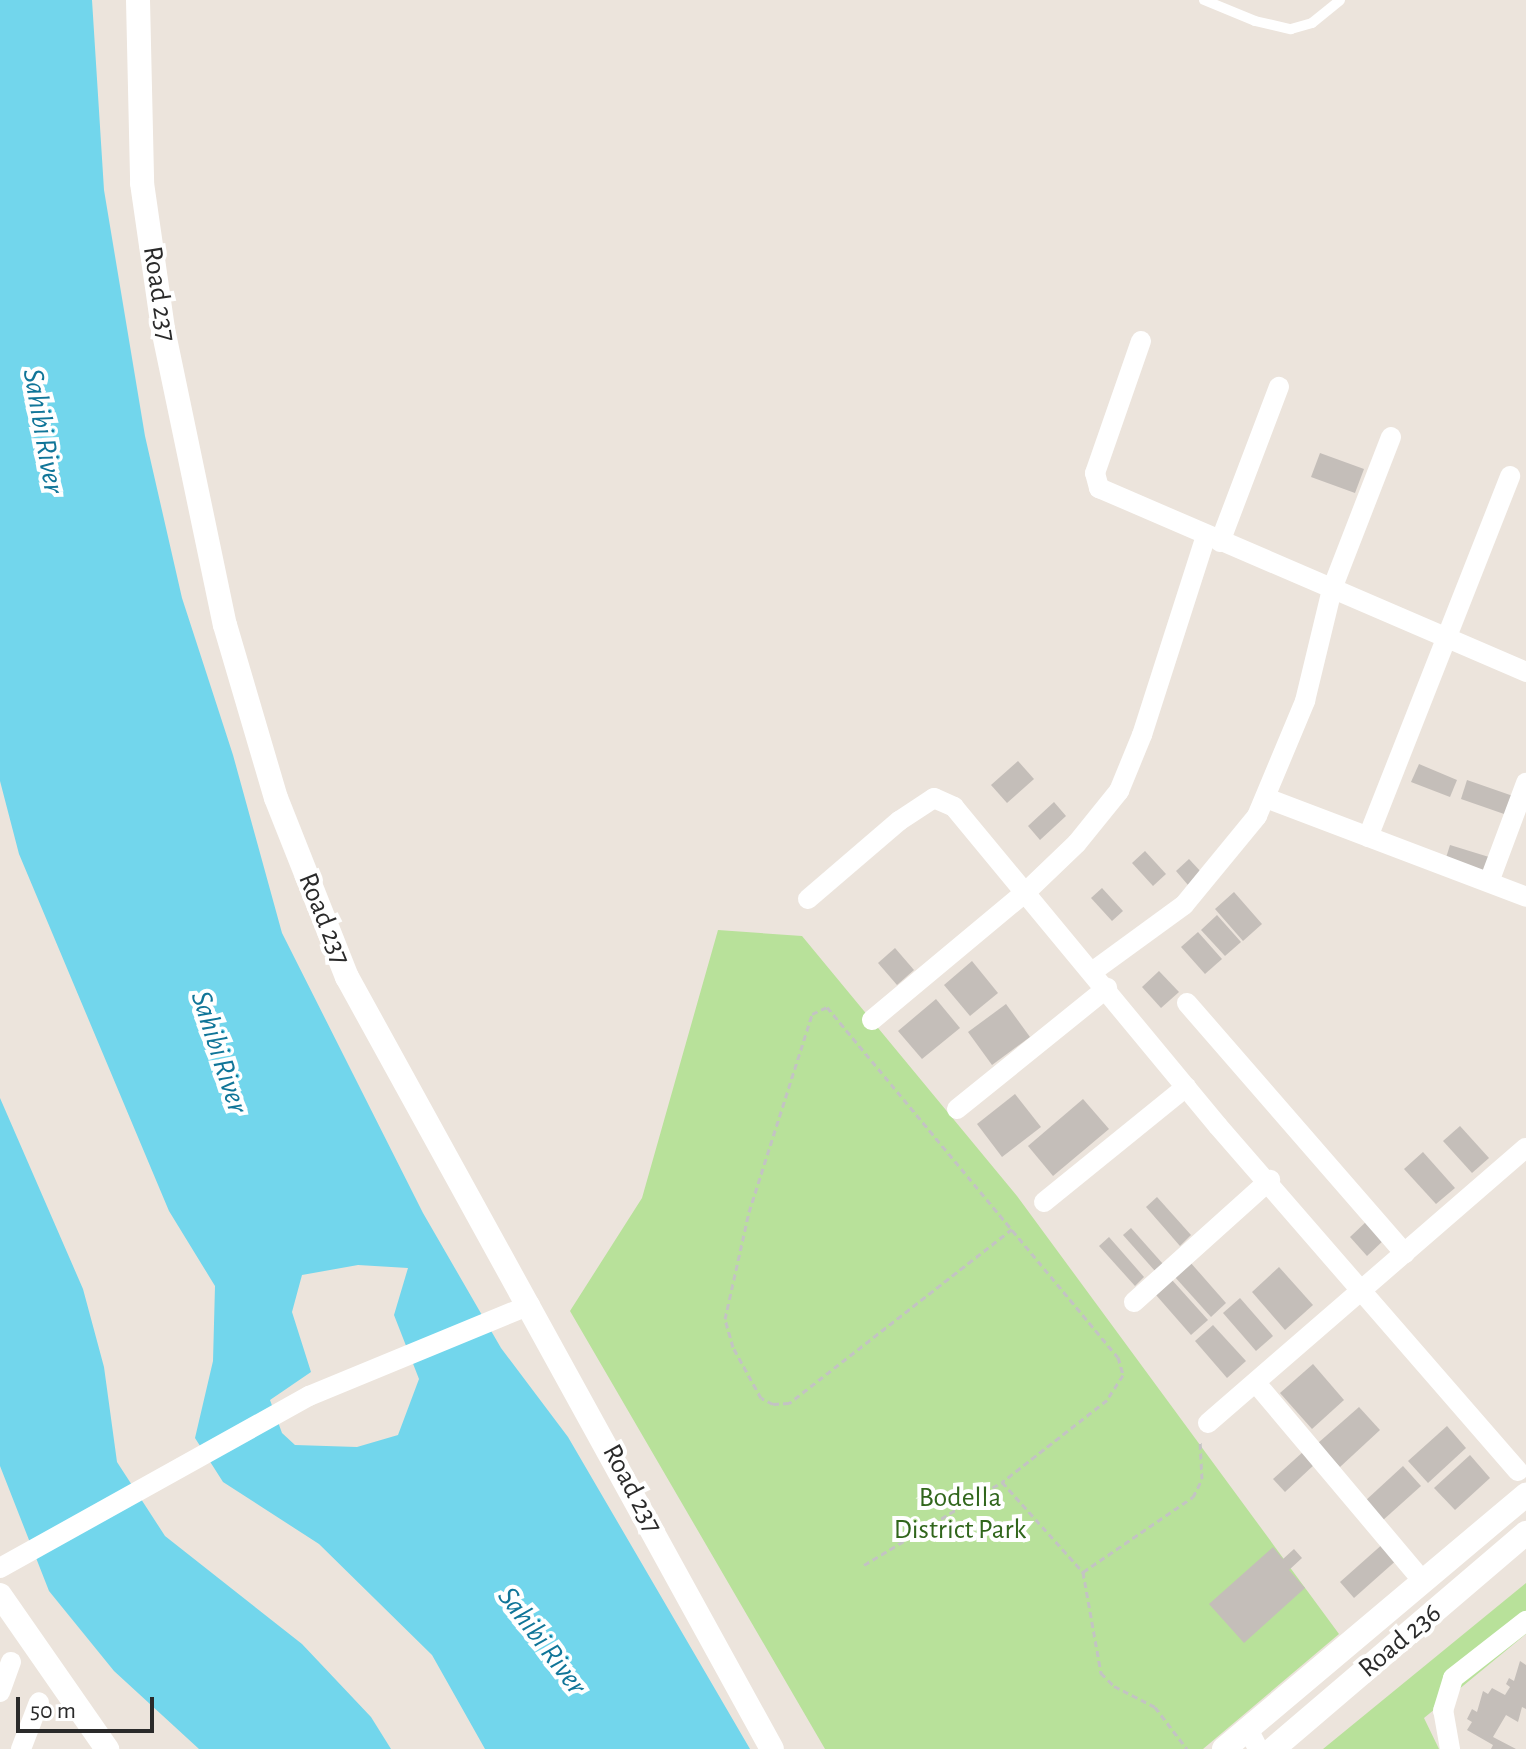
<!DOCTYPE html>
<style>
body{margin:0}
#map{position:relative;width:1526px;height:1749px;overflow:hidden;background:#ece4dc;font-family:"Alegreya Sans",sans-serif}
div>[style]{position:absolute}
.green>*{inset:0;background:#b8e19a}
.water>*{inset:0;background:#72d6ec}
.building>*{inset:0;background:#c4beb9}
.path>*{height:3px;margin-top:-1.5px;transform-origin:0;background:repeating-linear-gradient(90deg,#c3c3c3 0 6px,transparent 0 10px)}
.service>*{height:10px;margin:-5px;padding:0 5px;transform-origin:5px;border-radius:5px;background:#fff}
.minor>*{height:20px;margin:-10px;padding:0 10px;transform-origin:10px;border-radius:10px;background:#fff}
.tertiary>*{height:24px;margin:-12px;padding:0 12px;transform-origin:12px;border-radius:12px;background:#fff}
span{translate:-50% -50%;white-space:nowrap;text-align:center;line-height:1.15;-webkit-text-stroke:8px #fff;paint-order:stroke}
.street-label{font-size:28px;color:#2a2a2a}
.park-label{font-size:28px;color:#31661c}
.water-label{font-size:30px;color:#107598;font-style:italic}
.scale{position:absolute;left:16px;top:1697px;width:138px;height:36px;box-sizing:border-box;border:4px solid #2a2a2a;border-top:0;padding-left:10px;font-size:24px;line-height:28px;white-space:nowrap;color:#2a2a2a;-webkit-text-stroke:6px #fff;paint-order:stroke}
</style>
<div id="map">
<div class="green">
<i style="clip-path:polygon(718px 930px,802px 936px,1017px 1196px,1339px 1634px,1203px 1749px,825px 1749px,570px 1311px,642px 1198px)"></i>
<i style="clip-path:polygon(1526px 1583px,1526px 1634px,1424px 1718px,1439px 1749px,1323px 1749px)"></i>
</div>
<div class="water">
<i style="clip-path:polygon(evenodd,0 0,92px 0,104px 190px,145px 436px,182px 598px,233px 755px,282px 933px,423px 1213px,501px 1348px,568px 1437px,750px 1749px,485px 1749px,432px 1655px,319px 1544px,223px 1482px,195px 1438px,213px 1361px,215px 1286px,169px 1211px,19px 854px,0 781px,0 0,358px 1265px,408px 1268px,394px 1315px,419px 1379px,398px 1435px,357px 1447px,295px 1445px,282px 1433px,270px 1400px,311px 1372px,292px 1312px,302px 1275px,358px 1265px)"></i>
<i style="clip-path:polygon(0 1098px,83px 1289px,104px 1367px,117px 1462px,165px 1536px,302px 1644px,371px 1717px,391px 1749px,199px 1749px,114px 1671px,49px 1591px,0 1466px)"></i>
</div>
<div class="building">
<i style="clip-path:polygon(1320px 453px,1364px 469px,1355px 493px,1311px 477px)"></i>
<i style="clip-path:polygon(1018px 761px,1034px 779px,1007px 803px,991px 785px)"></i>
<i style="clip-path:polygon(1419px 764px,1457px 780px,1450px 797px,1411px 782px)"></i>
<i style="clip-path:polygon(1467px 780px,1513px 796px,1507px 815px,1461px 799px)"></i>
<i style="clip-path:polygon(1054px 802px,1066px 816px,1040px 840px,1028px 826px)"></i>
<i style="clip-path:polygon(1450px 845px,1489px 857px,1483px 877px,1444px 864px)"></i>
<i style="clip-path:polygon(1145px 851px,1166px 874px,1153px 886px,1132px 863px)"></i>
<i style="clip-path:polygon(1189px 859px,1202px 873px,1188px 885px,1176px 871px)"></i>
<i style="clip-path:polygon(1102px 888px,1123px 911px,1112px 921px,1091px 898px)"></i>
<i style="clip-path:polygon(1234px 892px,1262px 924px,1243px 941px,1215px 909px)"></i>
<i style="clip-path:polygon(1217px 915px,1241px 942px,1225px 956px,1201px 930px)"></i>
<i style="clip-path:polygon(1198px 932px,1222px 959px,1205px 974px,1181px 947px)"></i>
<i style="clip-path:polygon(895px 948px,914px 970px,897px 985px,878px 963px)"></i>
<i style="clip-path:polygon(972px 961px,998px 993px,970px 1016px,944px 985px)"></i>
<i style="clip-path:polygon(1159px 971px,1179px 992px,1161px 1008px,1142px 987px)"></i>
<i style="clip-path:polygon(936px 999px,960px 1028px,922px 1059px,898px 1031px)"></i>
<i style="clip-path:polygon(1006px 1004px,1030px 1037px,992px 1065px,968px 1032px)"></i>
<i style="clip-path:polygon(1015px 1094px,1041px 1127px,1002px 1157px,977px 1124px)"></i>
<i style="clip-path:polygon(1083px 1099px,1109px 1129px,1053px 1176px,1028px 1146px)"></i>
<i style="clip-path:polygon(1460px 1126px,1489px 1158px,1472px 1173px,1443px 1141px)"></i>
<i style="clip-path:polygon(1423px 1152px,1455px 1188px,1436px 1204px,1404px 1169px)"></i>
<i style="clip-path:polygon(1157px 1197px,1191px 1235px,1180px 1246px,1146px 1207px)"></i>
<i style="clip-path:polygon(1368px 1220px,1385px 1239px,1367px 1256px,1350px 1237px)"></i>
<i style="clip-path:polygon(1131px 1228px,1163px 1264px,1155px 1271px,1123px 1235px)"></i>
<i style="clip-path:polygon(1109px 1237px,1144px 1277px,1135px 1286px,1099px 1246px)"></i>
<i style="clip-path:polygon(1190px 1262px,1226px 1303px,1211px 1317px,1174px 1276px)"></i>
<i style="clip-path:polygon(1279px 1267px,1313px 1305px,1285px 1330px,1252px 1292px)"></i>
<i style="clip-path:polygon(1172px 1280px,1208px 1320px,1191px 1335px,1156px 1295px)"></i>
<i style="clip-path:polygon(1240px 1298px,1273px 1336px,1256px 1351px,1223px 1313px)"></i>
<i style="clip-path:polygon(1213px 1325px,1246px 1361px,1227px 1378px,1195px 1341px)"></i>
<i style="clip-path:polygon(1313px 1364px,1344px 1400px,1312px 1429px,1280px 1393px)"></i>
<i style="clip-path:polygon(1359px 1407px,1380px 1430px,1340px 1467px,1318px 1443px)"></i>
<i style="clip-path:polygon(1447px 1426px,1466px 1448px,1428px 1483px,1408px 1461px)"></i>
<i style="clip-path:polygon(1304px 1451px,1315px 1464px,1285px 1492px,1273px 1479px)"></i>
<i style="clip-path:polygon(1470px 1455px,1490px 1478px,1455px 1510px,1434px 1488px)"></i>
<i style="clip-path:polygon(1403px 1466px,1421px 1486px,1382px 1521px,1365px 1501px)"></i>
<i style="clip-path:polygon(1385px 1542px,1399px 1558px,1354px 1598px,1340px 1582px)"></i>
<i style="clip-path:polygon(1273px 1547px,1283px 1559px,1294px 1549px,1302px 1558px,1289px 1570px,1305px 1588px,1244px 1643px,1209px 1604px)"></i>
<i style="clip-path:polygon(1520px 1661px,1526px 1665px,1526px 1709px,1522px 1707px,1518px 1722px,1506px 1715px,1493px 1737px,1516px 1749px,1491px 1749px,1493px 1745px,1467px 1730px,1472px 1722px,1467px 1719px,1472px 1709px,1477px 1712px,1483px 1691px,1488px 1694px,1492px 1688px,1505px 1695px,1510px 1687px,1506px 1684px,1509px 1678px,1514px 1681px)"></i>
</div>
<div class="path">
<i style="left:1012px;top:1229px;width:283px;rotate:142deg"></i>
<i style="left:789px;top:1403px;width:16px;rotate:176deg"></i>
<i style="left:773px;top:1404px;width:13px;rotate:-153deg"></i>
<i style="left:761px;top:1398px;width:58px;rotate:-118.8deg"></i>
<i style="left:733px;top:1347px;width:29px;rotate:-106deg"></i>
<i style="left:725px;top:1319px;width:110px;rotate:-77.4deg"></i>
<i style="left:749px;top:1212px;width:208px;rotate:-72.3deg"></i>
<i style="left:812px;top:1014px;width:17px;rotate:-25deg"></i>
<i style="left:827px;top:1007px;width:455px;rotate:50.3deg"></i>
<i style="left:1118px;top:1357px;width:19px;rotate:74deg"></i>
<i style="left:1123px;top:1375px;width:30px;rotate:123deg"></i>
<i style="left:1107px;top:1400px;width:133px;rotate:142deg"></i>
<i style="left:1002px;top:1482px;width:121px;rotate:48deg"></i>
<i style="left:1083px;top:1572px;width:103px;rotate:79.9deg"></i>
<i style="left:1101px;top:1673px;width:18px;rotate:45deg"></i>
<i style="left:1114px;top:1686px;width:46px;rotate:27.1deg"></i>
<i style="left:1155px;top:1707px;width:53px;rotate:52.7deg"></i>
<i style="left:864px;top:1565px;width:161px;rotate:-31deg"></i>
<i style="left:1083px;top:1572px;width:133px;rotate:-34.3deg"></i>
<i style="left:1193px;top:1497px;width:20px;rotate:-63deg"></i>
<i style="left:1202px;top:1479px;width:38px;rotate:-93deg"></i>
</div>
<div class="service">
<i style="left:1204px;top:0;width:55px;rotate:22.4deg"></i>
<i style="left:1255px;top:21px;width:37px;rotate:13deg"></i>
<i style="left:1291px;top:29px;width:22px;rotate:-16deg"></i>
<i style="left:1312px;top:23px;width:36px;rotate:-39deg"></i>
</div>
<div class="minor">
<i style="left:1141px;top:341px;width:140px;rotate:109.2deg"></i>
<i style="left:1095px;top:473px;width:16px;rotate:75deg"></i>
<i style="left:1099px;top:488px;width:465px;rotate:23.3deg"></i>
<i style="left:1220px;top:542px;width:166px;rotate:-69.2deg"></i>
<i style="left:1266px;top:798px;width:278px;rotate:20.8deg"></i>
<i style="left:1368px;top:837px;width:388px;rotate:-68.5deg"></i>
<i style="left:1489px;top:882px;width:106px;rotate:-69.5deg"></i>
<i style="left:808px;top:899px;width:120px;rotate:-40.6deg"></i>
<i style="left:899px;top:821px;width:42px;rotate:-33.3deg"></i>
<i style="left:934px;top:798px;width:22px;rotate:24deg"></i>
<i style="left:954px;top:807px;width:414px;rotate:50.4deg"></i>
<i style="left:1218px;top:1126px;width:457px;rotate:49deg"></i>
<i style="left:1092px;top:972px;width:114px;rotate:-36.1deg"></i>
<i style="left:1184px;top:905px;width:115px;rotate:-50.6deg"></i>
<i style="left:1257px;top:816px;width:125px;rotate:-67.3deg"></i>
<i style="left:1305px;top:701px;width:115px;rotate:-76.4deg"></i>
<i style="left:1332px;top:589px;width:163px;rotate:-68.8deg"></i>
<i style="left:1187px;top:1003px;width:332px;rotate:49deg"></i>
<i style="left:872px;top:1020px;width:202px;rotate:-39.8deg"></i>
<i style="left:1027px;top:891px;width:69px;rotate:-43.8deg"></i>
<i style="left:1077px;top:843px;width:67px;rotate:-51.1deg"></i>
<i style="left:1119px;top:791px;width:61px;rotate:-67.7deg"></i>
<i style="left:1142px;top:735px;width:209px;rotate:-72.2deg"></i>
<i style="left:957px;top:1109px;width:193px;rotate:-38.9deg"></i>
<i style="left:1044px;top:1202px;width:183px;rotate:-39deg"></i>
<i style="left:1134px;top:1302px;width:183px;rotate:-41.9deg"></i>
<i style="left:1256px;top:1383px;width:259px;rotate:49.9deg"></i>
<i style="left:1208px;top:1423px;width:420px;rotate:-40.9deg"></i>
<i style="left:0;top:1568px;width:354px;rotate:-29.1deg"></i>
<i style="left:309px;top:1396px;width:239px;rotate:-22.4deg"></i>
<i style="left:0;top:1692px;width:32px;rotate:-70deg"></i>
<i style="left:1248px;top:1729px;width:22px;rotate:63deg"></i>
<i style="left:21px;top:1749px;width:50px;rotate:-69deg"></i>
<i style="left:1450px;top:1749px;width:39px;rotate:-100deg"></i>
<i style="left:1443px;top:1711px;width:34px;rotate:-73deg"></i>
<i style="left:1453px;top:1678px;width:93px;rotate:-38deg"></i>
</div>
<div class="tertiary">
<i style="left:138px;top:0;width:183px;rotate:88.7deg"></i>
<i style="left:142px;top:183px;width:148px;rotate:81.8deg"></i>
<i style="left:163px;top:329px;width:302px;rotate:78.2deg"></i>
<i style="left:225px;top:625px;width:180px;rotate:73.6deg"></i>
<i style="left:276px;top:798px;width:193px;rotate:68.4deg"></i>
<i style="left:347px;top:977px;width:881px;rotate:61.17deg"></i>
<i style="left:0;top:1595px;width:188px;rotate:55.2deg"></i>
<i style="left:1224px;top:1749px;width:395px;rotate:-40.1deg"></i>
<i style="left:1273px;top:1749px;width:333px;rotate:-40.5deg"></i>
</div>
<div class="street-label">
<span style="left:159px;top:294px;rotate:81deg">Road 237</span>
<span style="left:324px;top:919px;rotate:68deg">Road 237</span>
<span style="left:632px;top:1489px;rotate:62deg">Road 237</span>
<span style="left:1400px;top:1641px;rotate:-40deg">Road 236</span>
</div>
<div class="park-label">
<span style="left:960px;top:1514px">Bodella<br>District Park</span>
</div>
<div class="water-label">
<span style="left:43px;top:431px;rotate:80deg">Sahibi River</span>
<span style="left:219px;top:1052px;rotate:72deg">Sahibi River</span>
<span style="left:542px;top:1641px;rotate:53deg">Sahibi River</span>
</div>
<div class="scale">50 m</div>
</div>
